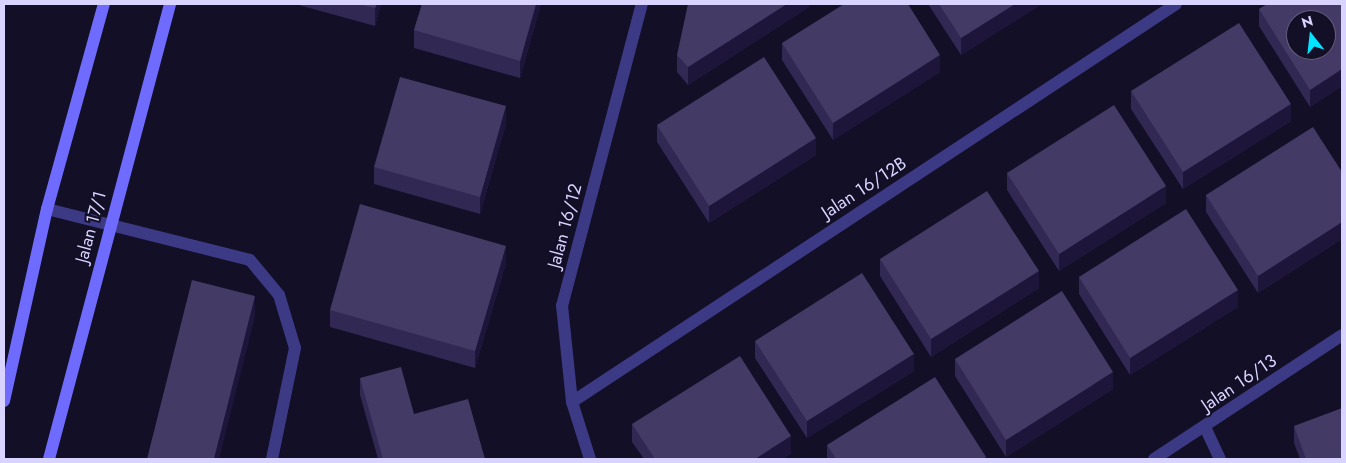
<!DOCTYPE html>
<style>
body{margin:0}
#map{position:relative;width:1346px;height:463px;overflow:hidden;background:#130f26;font-family:Jost,sans-serif}
div>[style]{position:absolute}
.lane>*{height:12px;margin:-6px;padding:0 6px;transform-origin:6px;border-radius:6px;background:#3d3a85}
.street>*{height:12px;margin:-6px;padding:0 6px;transform-origin:6px;border-radius:6px;background:#3d3a85}
.secondary>*{height:12px;margin:-6px;padding:0 6px;transform-origin:6px;border-radius:6px;background:#6f6bff}
.wall>*{inset:0;background:#312854}
.shaded-wall>*{inset:0;background:#1d163a}
.building>*{inset:0;background:#433a66}
span{translate:-50% -50%;white-space:nowrap;text-align:center;line-height:1.15;-webkit-text-stroke:4px #130f26;paint-order:stroke}
.street-label{font-size:18px;color:#d9d4ff}
.frame{position:absolute;inset:0;border:5px solid #d9d4ff;pointer-events:none}
.north{position:absolute;left:1286px;top:10px;width:50px;height:50px;box-sizing:border-box;background:#130f26;border:1px solid #625e7d;border-radius:50%;rotate:344deg;font-size:14px;font-weight:700;line-height:20px;text-align:center;color:#d9d4ff}
.north::after{content:'';display:block;margin:auto;width:18px;height:22px;background:#00e5ff;clip-path:polygon(50% 0,100% 100%,50% 72%,0 100%)}
</style>
<div id="map">
<div class="lane">
<i style="left:47px;top:209px;width:209px;rotate:14.1deg"></i>
<i style="left:250px;top:260px;width:45px;rotate:50.4deg"></i>
<i style="left:279px;top:295px;width:55px;rotate:73.2deg"></i>
<i style="left:295px;top:348px;width:113px;rotate:101.7deg"></i>
</div>
<div class="street">
<i style="left:572px;top:402px;width:723px;rotate:-33.38deg"></i>
<i style="left:1205px;top:427px;width:35px;rotate:65deg"></i>
<i style="left:590px;top:459px;width:60px;rotate:-107.5deg"></i>
<i style="left:572px;top:402px;width:97px;rotate:-95.9deg"></i>
<i style="left:562px;top:306px;width:312px;rotate:-75.2deg"></i>
<i style="left:1154px;top:459px;width:225px;rotate:-33.4deg"></i>
</div>
<div class="secondary">
<i style="left:4px;top:401px;width:197px;rotate:-77.4deg"></i>
<i style="left:47px;top:209px;width:213px;rotate:-74.5deg"></i>
<i style="left:49px;top:459px;width:471px;rotate:-75.1deg"></i>
</div>
<div class="wall">
<i style="clip-path:polygon(295px 4px,381px 4px,375px 26px)"></i>
<i style="clip-path:polygon(422px 4px,541px 4px,520px 78px,414px 48px,414px 30px)"></i>
<i style="clip-path:polygon(809px 4px,809px 7px,688px 85px,677px 72px,677px 55px)"></i>
<i style="clip-path:polygon(928px 4px,1042px 4px,961px 55px)"></i>
<i style="clip-path:polygon(1342px 4px,1342px 86px,1310px 107px,1259px 26px,1259px 9px)"></i>
<i style="clip-path:polygon(782px 43px,940px 72px,833px 140px,782px 60px)"></i>
<i style="clip-path:polygon(1131px 91px,1291px 121px,1183px 189px,1131px 109px)"></i>
<i style="clip-path:polygon(506px 124px,480px 214px,374px 184px,374px 167px)"></i>
<i style="clip-path:polygon(657px 125px,816px 155px,709px 223px,657px 142px)"></i>
<i style="clip-path:polygon(1342px 172px,1342px 239px,1258px 293px,1206px 212px,1206px 195px)"></i>
<i style="clip-path:polygon(1007px 173px,1166px 203px,1059px 271px,1007px 190px)"></i>
<i style="clip-path:polygon(880px 259px,1039px 288px,931px 357px,880px 276px)"></i>
<i style="clip-path:polygon(506px 263px,475px 368px,330px 327px,330px 310px)"></i>
<i style="clip-path:polygon(1079px 277px,1238px 307px,1130px 375px,1079px 294px)"></i>
<i style="clip-path:polygon(755px 341px,914px 371px,807px 438px,755px 358px)"></i>
<i style="clip-path:polygon(955px 359px,1113px 389px,1006px 457px,955px 376px)"></i>
<i style="clip-path:polygon(360px 378px,414px 414px,485px 459px,378px 459px,360px 395px)"></i>
<i style="clip-path:polygon(632px 424px,791px 454px,782px 459px,644px 459px,632px 442px)"></i>
<i style="clip-path:polygon(1294px 426px,1342px 459px,1300px 459px,1294px 443px)"></i>
<i style="clip-path:polygon(827px 445px,986px 459px,827px 459px)"></i>
</div>
<div class="shaded-wall">
<i style="clip-path:polygon(377px 4px,381px 4px,375px 26px,375px 8px)"></i>
<i style="clip-path:polygon(536px 4px,541px 4px,520px 78px,520px 61px)"></i>
<i style="clip-path:polygon(787px 4px,809px 4px,809px 7px,688px 85px,688px 67px)"></i>
<i style="clip-path:polygon(1015px 4px,1042px 4px,961px 55px,961px 38px)"></i>
<i style="clip-path:polygon(940px 55px,940px 72px,833px 140px,833px 123px)"></i>
<i style="clip-path:polygon(1342px 69px,1342px 86px,1310px 107px,1310px 90px)"></i>
<i style="clip-path:polygon(1291px 104px,1291px 121px,1183px 189px,1183px 172px)"></i>
<i style="clip-path:polygon(506px 106px,506px 124px,480px 214px,480px 197px)"></i>
<i style="clip-path:polygon(816px 138px,816px 155px,709px 223px,709px 206px)"></i>
<i style="clip-path:polygon(1166px 186px,1166px 203px,1059px 271px,1059px 254px)"></i>
<i style="clip-path:polygon(1342px 222px,1342px 239px,1258px 293px,1258px 276px)"></i>
<i style="clip-path:polygon(506px 246px,506px 263px,475px 368px,475px 351px)"></i>
<i style="clip-path:polygon(1039px 271px,1039px 288px,931px 357px,931px 339px)"></i>
<i style="clip-path:polygon(1238px 290px,1238px 307px,1130px 375px,1130px 358px)"></i>
<i style="clip-path:polygon(255px 296px,255px 317px,219px 459px,214px 459px)"></i>
<i style="clip-path:polygon(914px 354px,914px 371px,807px 438px,807px 421px)"></i>
<i style="clip-path:polygon(1113px 372px,1113px 389px,1006px 457px,1006px 440px)"></i>
<i style="clip-path:polygon(791px 436px,791px 454px,782px 459px,755px 459px)"></i>
</div>
<div class="building">
<i style="clip-path:polygon(358px 4px,377px 4px,375px 8px)"></i>
<i style="clip-path:polygon(422px 4px,536px 4px,520px 61px,414px 30px)"></i>
<i style="clip-path:polygon(688px 4px,787px 4px,688px 67px,677px 55px)"></i>
<i style="clip-path:polygon(844px 4px,908px 4px,940px 55px,833px 123px,782px 43px)"></i>
<i style="clip-path:polygon(939px 4px,1015px 4px,961px 38px)"></i>
<i style="clip-path:polygon(evenodd,1267px 4px,1342px 4px,1342px 69px,1310px 90px,1259px 9px,1267px 4px,1296px 20px,1326px 20px,1326px 50px,1296px 50px,1296px 20px)"></i>
<i style="clip-path:polygon(1239px 23px,1291px 104px,1183px 172px,1131px 91px)"></i>
<i style="clip-path:polygon(764px 57px,816px 138px,709px 206px,657px 125px)"></i>
<i style="clip-path:polygon(400px 77px,506px 106px,480px 197px,374px 167px)"></i>
<i style="clip-path:polygon(1114px 105px,1166px 186px,1059px 254px,1007px 173px)"></i>
<i style="clip-path:polygon(1313px 127px,1342px 172px,1342px 222px,1258px 276px,1206px 195px)"></i>
<i style="clip-path:polygon(987px 191px,1039px 271px,931px 339px,880px 259px)"></i>
<i style="clip-path:polygon(360px 204px,506px 246px,475px 351px,330px 310px)"></i>
<i style="clip-path:polygon(1186px 209px,1238px 290px,1130px 358px,1079px 277px)"></i>
<i style="clip-path:polygon(862px 273px,914px 354px,807px 421px,755px 341px)"></i>
<i style="clip-path:polygon(192px 280px,255px 296px,214px 459px,147px 459px)"></i>
<i style="clip-path:polygon(1062px 291px,1113px 372px,1006px 440px,955px 359px)"></i>
<i style="clip-path:polygon(740px 356px,791px 436px,755px 459px,655px 459px,632px 424px)"></i>
<i style="clip-path:polygon(401px 367px,414px 414px,468px 399px,485px 459px,383px 459px,360px 378px)"></i>
<i style="clip-path:polygon(935px 377px,986px 457px,983px 459px,836px 459px,827px 445px)"></i>
<i style="clip-path:polygon(1342px 408px,1342px 459px,1306px 459px,1294px 426px)"></i>
</div>
<div class="street-label">
<span style="left:864px;top:188px;rotate:-33deg">Jalan 16/12B</span>
<span style="left:565px;top:226px;rotate:-75deg">Jalan 16/12</span>
<span style="left:91px;top:227px;rotate:-75deg">Jalan 17/1</span>
<span style="left:1239px;top:383px;rotate:-34deg">Jalan 16/13</span>
</div>
<div class="frame"></div>
<div class="north">N</div>
</div>
